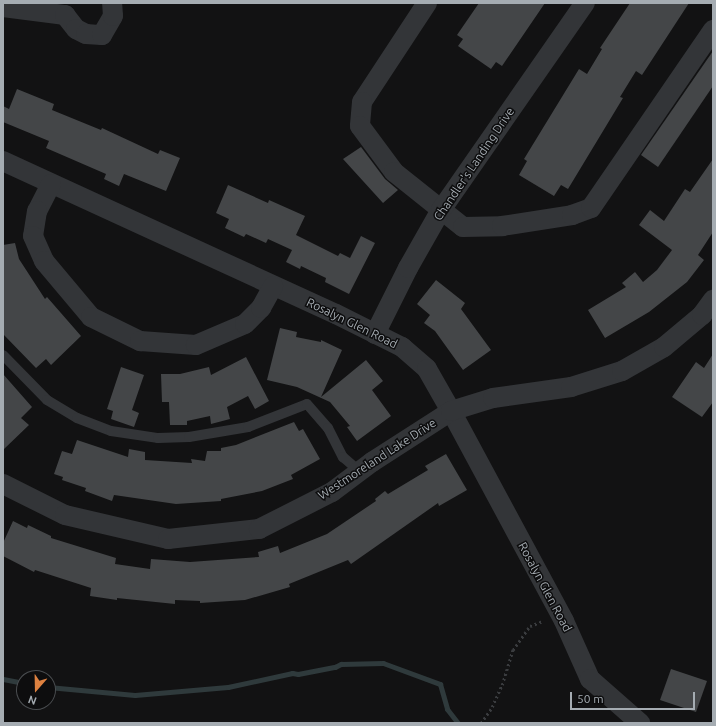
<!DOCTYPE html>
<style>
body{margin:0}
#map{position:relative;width:716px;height:726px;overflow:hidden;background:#121213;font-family:Ubuntu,sans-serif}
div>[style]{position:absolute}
.stream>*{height:5px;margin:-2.5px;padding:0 2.5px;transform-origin:2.5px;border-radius:2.5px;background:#2f3a3c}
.building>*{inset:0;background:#444648}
.path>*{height:2.5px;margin-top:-1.25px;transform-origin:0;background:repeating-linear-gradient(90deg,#3a3c3f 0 2px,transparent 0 5px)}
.lane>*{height:10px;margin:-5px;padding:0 5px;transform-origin:5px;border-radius:5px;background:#333538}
.street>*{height:20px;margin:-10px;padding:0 10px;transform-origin:10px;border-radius:10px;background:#333538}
span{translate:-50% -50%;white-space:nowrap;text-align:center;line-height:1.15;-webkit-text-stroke:3px #0d0d0e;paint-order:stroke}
.street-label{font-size:12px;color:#a5acb2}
.frame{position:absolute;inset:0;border:4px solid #a5acb2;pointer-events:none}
.north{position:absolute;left:16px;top:670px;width:40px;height:40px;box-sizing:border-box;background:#0d0d0e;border:1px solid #4a4d50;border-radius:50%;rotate:200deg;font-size:11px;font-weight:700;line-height:16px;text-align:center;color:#a5acb2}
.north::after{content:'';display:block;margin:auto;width:14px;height:18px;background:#dd8140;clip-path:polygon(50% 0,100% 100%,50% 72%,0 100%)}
.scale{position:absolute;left:570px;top:692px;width:125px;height:18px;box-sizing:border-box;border:2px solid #a5acb2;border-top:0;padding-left:5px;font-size:12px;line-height:14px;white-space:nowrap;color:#a5acb2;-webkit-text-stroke:3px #0d0d0e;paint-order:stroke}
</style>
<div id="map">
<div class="stream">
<i style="left:3px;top:679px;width:21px;rotate:11deg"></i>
<i style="left:48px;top:687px;width:87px;rotate:5.3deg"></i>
<i style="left:135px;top:695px;width:93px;rotate:-4.9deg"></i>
<i style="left:228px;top:687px;width:66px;rotate:-12.3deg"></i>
<i style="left:292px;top:673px;width:6px;rotate:9deg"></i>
<i style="left:298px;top:674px;width:38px;rotate:-11deg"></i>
<i style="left:335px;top:667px;width:7px;rotate:-27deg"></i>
<i style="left:341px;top:664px;width:42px;rotate:-1.4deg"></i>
<i style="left:383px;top:663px;width:61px;rotate:20.2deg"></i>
<i style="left:440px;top:684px;width:26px;rotate:74deg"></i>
<i style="left:447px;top:709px;width:18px;rotate:52deg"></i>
</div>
<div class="building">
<i style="clip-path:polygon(479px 3px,545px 3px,502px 66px,496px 62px,491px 69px,458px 46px,463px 39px,457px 35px)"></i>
<i style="clip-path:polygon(630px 3px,689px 3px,642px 75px,636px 71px,620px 97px,623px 98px,568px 189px,561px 185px,554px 196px,519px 175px,527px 161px,524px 159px,579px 69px,587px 74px,602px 49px,600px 48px)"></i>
<i style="clip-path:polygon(713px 51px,713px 86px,658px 167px,641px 155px)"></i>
<i style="clip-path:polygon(17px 89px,54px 104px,52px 110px,101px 130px,102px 128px,158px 154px,160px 150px,180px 158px,166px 191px,124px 174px,119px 186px,104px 179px,106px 174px,46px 148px,49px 141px,3px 122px,3px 106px,9px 109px)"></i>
<i style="clip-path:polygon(361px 147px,385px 179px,398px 190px,383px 203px,343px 159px)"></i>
<i style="clip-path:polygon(713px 159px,713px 232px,698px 255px,704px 260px,687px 282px,649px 312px,605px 338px,588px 310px,626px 287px,622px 283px,635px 272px,643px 282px,657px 270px,672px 250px,639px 225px,650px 210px,664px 221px,685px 189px,690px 192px)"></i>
<i style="clip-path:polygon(228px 185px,268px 203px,269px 200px,305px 216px,296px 235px,338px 256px,340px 253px,350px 258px,361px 236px,375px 243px,349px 294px,325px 282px,326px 278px,301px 266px,300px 269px,286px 262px,292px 250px,268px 239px,266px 243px,246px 234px,244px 237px,225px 228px,229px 219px,216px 213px)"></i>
<i style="clip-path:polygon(15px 243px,19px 259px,45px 299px,47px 297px,81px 336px,51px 365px,46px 359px,36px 368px,3px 334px,3px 245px)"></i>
<i style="clip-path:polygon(436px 280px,465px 303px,461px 309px,491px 350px,463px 370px,435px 331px,424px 323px,430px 315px,417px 304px)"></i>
<i style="clip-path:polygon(280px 328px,297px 332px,296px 337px,321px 342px,321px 340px,342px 350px,321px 397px,366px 360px,383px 381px,372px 390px,391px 416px,357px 441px,347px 427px,350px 426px,330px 402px,297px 387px,267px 380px)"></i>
<i style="clip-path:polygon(713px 354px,713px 402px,702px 417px,672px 397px,696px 362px,704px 368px)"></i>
<i style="clip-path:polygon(246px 357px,269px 401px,255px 409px,248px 396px,227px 407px,230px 419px,211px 424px,210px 416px,187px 421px,187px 425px,170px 425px,169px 402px,162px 402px,161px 374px,180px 374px,209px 367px,211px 375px)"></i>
<i style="clip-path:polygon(121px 367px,144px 375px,132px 410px,139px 413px,134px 427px,111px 419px,113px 411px,107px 409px)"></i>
<i style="clip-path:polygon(3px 374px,32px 407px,21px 418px,29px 425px,3px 450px)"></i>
<i style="clip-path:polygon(294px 422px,299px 431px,303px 429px,320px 459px,291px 475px,293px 479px,262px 491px,221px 499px,221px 501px,176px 504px,114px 495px,112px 501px,85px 491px,86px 488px,62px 480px,63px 477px,54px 474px,62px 451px,72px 454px,77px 440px,128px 457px,129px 449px,145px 452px,145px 460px,192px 463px,191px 459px,205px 461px,207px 451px,221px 451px,221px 448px,236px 445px)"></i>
<i style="clip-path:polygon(446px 454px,467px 490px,439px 506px,438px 503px,351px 564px,348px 560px,289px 584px,290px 587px,245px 600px,200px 603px,200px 601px,175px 600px,175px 604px,117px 598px,117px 600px,90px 596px,91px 588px,35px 570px,34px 572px,3px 556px,3px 543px,13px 521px,27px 528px,28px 525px,51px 536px,51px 538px,116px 558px,115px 564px,150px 569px,151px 559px,190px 562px,259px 557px,258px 552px,278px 546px,280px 553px,327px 534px,376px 501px,375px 499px,385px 491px,388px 494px,428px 470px,425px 466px)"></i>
<i style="clip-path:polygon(671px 669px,707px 681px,696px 712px,660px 700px)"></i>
</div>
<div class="path">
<i style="left:481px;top:723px;width:19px;rotate:-55deg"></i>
<i style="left:492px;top:707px;width:24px;rotate:-66deg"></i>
<i style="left:502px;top:685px;width:37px;rotate:-73deg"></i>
<i style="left:513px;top:650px;width:29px;rotate:-55deg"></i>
<i style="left:530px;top:626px;width:14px;rotate:-21deg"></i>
</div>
<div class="lane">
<i style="left:3px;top:355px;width:63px;rotate:45.6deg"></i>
<i style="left:47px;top:400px;width:35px;rotate:31deg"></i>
<i style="left:77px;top:418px;width:36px;rotate:21deg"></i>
<i style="left:111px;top:431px;width:48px;rotate:8.5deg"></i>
<i style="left:158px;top:438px;width:31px;rotate:-2deg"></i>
<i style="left:189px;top:437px;width:60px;rotate:-9.6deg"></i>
<i style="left:248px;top:427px;width:63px;rotate:-21.3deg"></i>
<i style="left:307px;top:404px;width:32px;rotate:49deg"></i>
<i style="left:328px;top:428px;width:33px;rotate:63deg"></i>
<i style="left:343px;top:457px;width:21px;rotate:41deg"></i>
</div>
<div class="street">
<i style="left:427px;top:3px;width:118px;rotate:123.3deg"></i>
<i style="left:362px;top:102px;width:24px;rotate:95deg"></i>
<i style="left:360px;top:126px;width:57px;rotate:53.5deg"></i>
<i style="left:394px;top:172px;width:88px;rotate:38.6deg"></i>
<i style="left:463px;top:227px;width:39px;rotate:-1deg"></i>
<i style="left:502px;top:226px;width:71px;rotate:-8.9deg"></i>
<i style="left:572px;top:215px;width:20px;rotate:-20deg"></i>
<i style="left:591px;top:208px;width:216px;rotate:-55.6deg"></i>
<i style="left:3px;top:7px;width:63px;rotate:7.4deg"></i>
<i style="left:65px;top:15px;width:18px;rotate:52deg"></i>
<i style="left:76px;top:29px;width:11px;rotate:27deg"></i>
<i style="left:86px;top:34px;width:16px;rotate:4deg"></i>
<i style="left:102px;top:35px;width:22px;rotate:-60deg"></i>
<i style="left:113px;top:16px;width:13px;rotate:-94deg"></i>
<i style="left:3px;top:161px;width:366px;rotate:24.7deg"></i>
<i style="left:336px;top:314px;width:74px;rotate:26.6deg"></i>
<i style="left:402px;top:347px;width:33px;rotate:41deg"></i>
<i style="left:427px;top:369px;width:48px;rotate:60.3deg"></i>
<i style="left:451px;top:411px;width:238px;rotate:61.7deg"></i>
<i style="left:564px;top:621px;width:64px;rotate:65.9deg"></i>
<i style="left:590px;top:679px;width:67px;rotate:41.3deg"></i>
<i style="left:51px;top:184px;width:30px;rotate:117deg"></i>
<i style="left:37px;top:211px;width:25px;rotate:99deg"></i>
<i style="left:33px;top:236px;width:27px;rotate:66deg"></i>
<i style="left:44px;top:261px;width:73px;rotate:50deg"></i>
<i style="left:91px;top:317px;width:55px;rotate:26.1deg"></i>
<i style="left:140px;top:341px;width:56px;rotate:4.1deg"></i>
<i style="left:196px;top:345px;width:53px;rotate:-23.2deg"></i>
<i style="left:245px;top:324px;width:23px;rotate:-45deg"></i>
<i style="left:261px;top:308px;width:25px;rotate:-61deg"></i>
<i style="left:375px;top:334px;width:74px;rotate:-63.4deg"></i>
<i style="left:408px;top:268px;width:67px;rotate:-60.4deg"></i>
<i style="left:441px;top:210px;width:252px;rotate:-55.2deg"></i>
<i style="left:3px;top:484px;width:69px;rotate:26.6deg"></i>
<i style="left:65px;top:515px;width:106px;rotate:13.1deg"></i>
<i style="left:168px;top:539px;width:92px;rotate:-6.3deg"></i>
<i style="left:259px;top:529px;width:82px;rotate:-26.9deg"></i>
<i style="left:332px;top:492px;width:50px;rotate:-36.9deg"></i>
<i style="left:372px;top:462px;width:94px;rotate:-32.8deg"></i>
<i style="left:451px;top:411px;width:44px;rotate:-17.2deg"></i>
<i style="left:493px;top:398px;width:79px;rotate:-8deg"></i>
<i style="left:571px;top:387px;width:53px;rotate:-17.4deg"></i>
<i style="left:622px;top:371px;width:48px;rotate:-29.7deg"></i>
<i style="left:664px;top:347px;width:50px;rotate:-40.1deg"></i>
<i style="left:702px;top:315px;width:19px;rotate:-54deg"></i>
</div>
<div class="street-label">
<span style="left:474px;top:164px;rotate:-56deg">Chandler's Landing Drive</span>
<span style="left:352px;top:323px;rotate:26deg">Rosalyn Glen Road</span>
<span style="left:377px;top:459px;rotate:-33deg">Westmoreland Lake Drive</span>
<span style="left:545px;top:587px;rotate:62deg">Rosalyn Glen Road</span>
</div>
<div class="frame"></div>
<div class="north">N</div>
<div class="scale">50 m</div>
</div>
